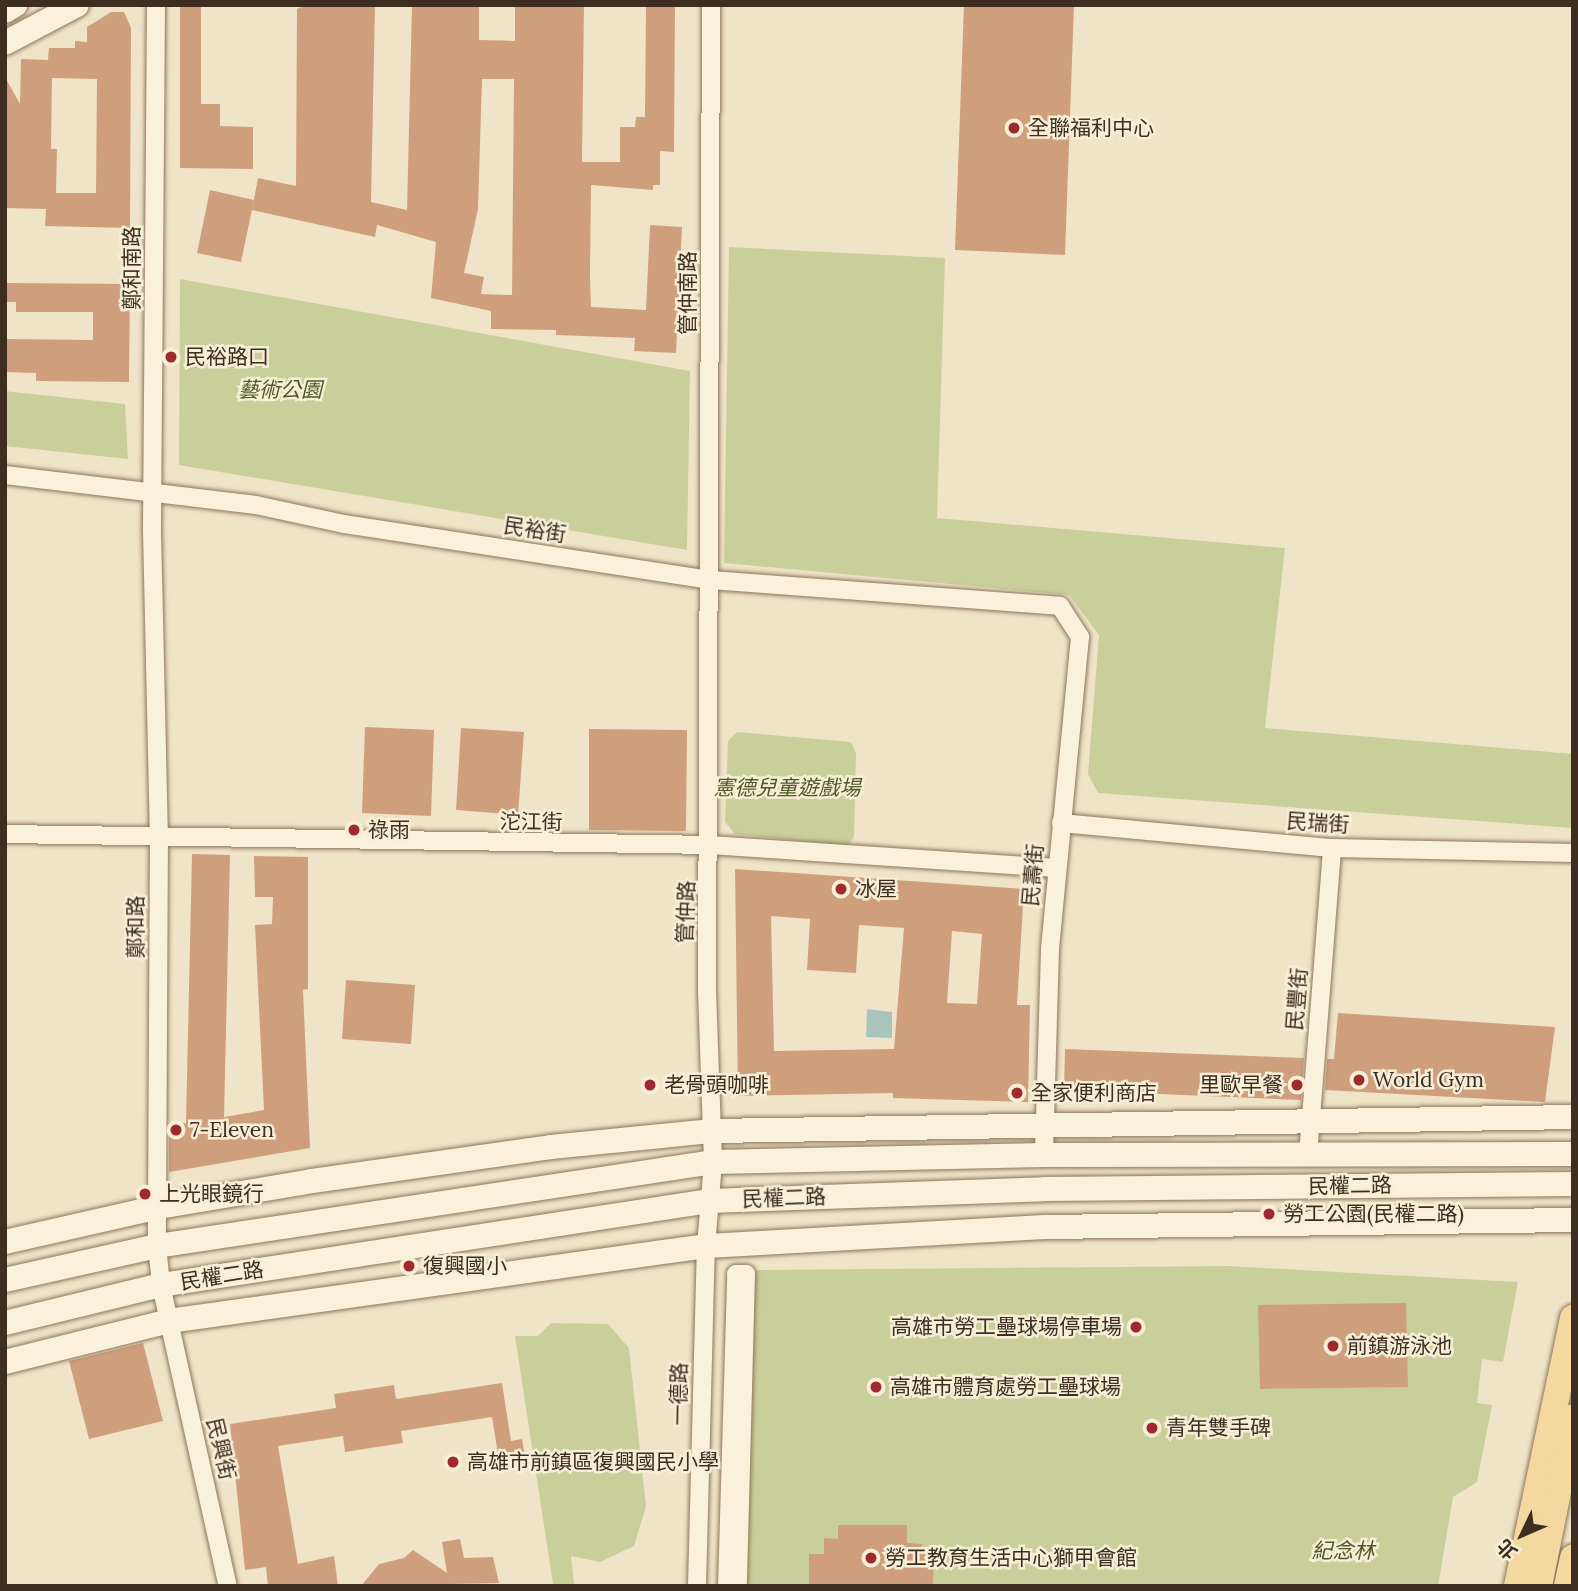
<!DOCTYPE html>
<meta charset="utf-8">
<style>
body{margin:0}
#map{position:relative;width:1578px;height:1591px;overflow:hidden;background:#f0e4c8;font-family:Lora,"Noto Sans TC",serif}
div>[style]{position:absolute}
.green>*{inset:0;background:#c9cf9b}
.water>*{inset:0;background:#a9c4bc}
.building>*{inset:0;background:#cf9f7d}
.roads{filter:drop-shadow(0 0 2px #8d765c) drop-shadow(0 0 2px #8d765c)}
.street>*{height:18px;margin:-9px;padding:0 9px;transform-origin:9px;border-radius:9px;background:#faf1dc}
.secondary>*{height:24px;margin:-12px;padding:0 12px;transform-origin:12px;border-radius:12px;background:#faf1dc}
.primary>*{height:26px;margin:-13px;padding:0 13px;transform-origin:13px;border-radius:13px;background:#f3d9a0}
.dots>*{width:19px;height:19px;translate:-50% -50%;box-sizing:border-box;border:4px solid #f7eed8;border-radius:50%}
span{translate:-50% -50%;white-space:nowrap;text-align:center;line-height:1.15;-webkit-text-stroke:5px #f7eed8;paint-order:stroke}
.poi-label{font-size:21px;color:#3d2e20}
.left{translate:0 -50%;text-align:left}
.right{translate:-100% -50%;text-align:right}
.street-label{font-size:21px;color:#3d2e20}
.park-label{font-size:21px;color:#4d5a26;font-style:italic}
.frame{position:absolute;inset:0;border:7px solid #3d2e20;pointer-events:none}
.north{position:absolute;left:1487px;top:1500px;width:70px;height:70px;-webkit-text-stroke:5px #f7eed8;paint-order:stroke;rotate:226deg;font-size:19px;font-weight:700;line-height:28px;text-align:center;color:#3d2e20}
.north::after{content:'';display:block;margin:auto;width:24px;height:32px;background:#3d2e20;clip-path:polygon(50% 0,100% 100%,50% 72%,0 100%)}
</style>
<div id="map">
<div class="green">
<i style="clip-path:polygon(729px 247px,945px 258px,937px 518px,1285px 548px,1265px 728px,1573px 754px,1573px 828px,1098px 793px,1088px 774px,1099px 635px,1069px 595px,724px 563px)"></i>
<i style="clip-path:polygon(180px 279px,690px 371px,687px 550px,179px 465px)"></i>
<i style="clip-path:polygon(5px 391px,125px 404px,128px 459px,5px 446px)"></i>
<i style="clip-path:polygon(737px 732px,851px 742px,856px 753px,854px 836px,849px 846px,735px 834px,725px 822px,728px 741px)"></i>
<i style="clip-path:polygon(1229px 1266px,1518px 1282px,1503px 1362px,1482px 1359px,1477px 1403px,1492px 1405px,1477px 1482px,1453px 1497px,1438px 1586px,739px 1586px,752px 1270px)"></i>
<i style="clip-path:polygon(551px 1323px,608px 1324px,629px 1348px,646px 1507px,634px 1546px,600px 1562px,571px 1556px,574px 1584px,553px 1584px,515px 1336px,538px 1336px)"></i>
</div>
<div class="water">
<i style="clip-path:polygon(867px 1009px,892px 1012px,892px 1038px,866px 1037px)"></i>
</div>
<div class="building">
<i style="clip-path:polygon(180px 5px,201px 5px,201px 104px,220px 104px,220px 126px,253px 127px,253px 169px,180px 168px)"></i>
<i style="clip-path:polygon(evenodd,306px 5px,375px 5px,371px 202px,407px 210px,412px 5px,479px 5px,479px 40px,515px 41px,515px 5px,584px 5px,582px 162px,620px 162px,620px 127px,635px 127px,636px 117px,645px 117px,646px 5px,675px 5px,674px 152px,660px 151px,660px 185px,653px 185px,653px 190px,591px 185px,590px 276px,591px 307px,646px 310px,650px 225px,682px 227px,676px 353px,634px 351px,635px 338px,556px 335px,556px 330px,491px 329px,491px 311px,431px 298px,436px 242px,377px 225px,375px 237px,252px 210px,258px 178px,296px 186px,297px 9px,306px 5px,482px 79px,514px 79px,512px 295px,481px 294px,484px 277px,464px 273px,478px 209px,482px 79px)"></i>
<i style="clip-path:polygon(964px 5px,1074px 5px,1065px 255px,955px 250px)"></i>
<i style="clip-path:polygon(evenodd,111px 12px,124px 12px,131px 28px,130px 228px,45px 226px,46px 209px,5px 208px,5px 77px,20px 104px,21px 59px,48px 60px,49px 48px,75px 48px,75px 41px,87px 42px,87px 27px,111px 12px,52px 78px,97px 79px,96px 193px,56px 193px,57px 149px,51px 149px,52px 78px)"></i>
<i style="clip-path:polygon(210px 190px,254px 200px,241px 262px,197px 253px)"></i>
<i style="clip-path:polygon(5px 283px,130px 284px,129px 382px,36px 381px,36px 373px,5px 372px,5px 339px,93px 340px,93px 312px,16px 312px,16px 302px,5px 302px)"></i>
<i style="clip-path:polygon(365px 727px,434px 730px,431px 816px,362px 813px)"></i>
<i style="clip-path:polygon(461px 728px,524px 732px,518px 815px,456px 810px)"></i>
<i style="clip-path:polygon(589px 729px,687px 730px,686px 831px,589px 830px)"></i>
<i style="clip-path:polygon(192px 854px,230px 855px,224px 1117px,264px 1110px,255px 925px,272px 924px,273px 897px,255px 897px,254px 856px,308px 857px,308px 989px,303px 990px,310px 1148px,169px 1172px,169px 1126px,186px 1123px)"></i>
<i style="clip-path:polygon(evenodd,735px 869px,1024px 889px,1017px 1005px,1030px 1005px,1028px 1102px,893px 1098px,893px 1093px,738px 1096px,735px 869px,771px 916px,810px 919px,807px 970px,856px 973px,859px 925px,904px 928px,894px 1049px,774px 1051px,771px 916px,735px 869px,952px 931px,982px 934px,977px 1004px,947px 1003px,952px 931px)"></i>
<i style="clip-path:polygon(346px 980px,415px 985px,411px 1044px,342px 1039px)"></i>
<i style="clip-path:polygon(1338px 1013px,1555px 1027px,1545px 1102px,1325px 1090px,1327px 1059px,1334px 1059px)"></i>
<i style="clip-path:polygon(1065px 1049px,1304px 1058px,1301px 1100px,1064px 1090px)"></i>
<i style="clip-path:polygon(1406px 1303px,1408px 1387px,1260px 1389px,1258px 1305px)"></i>
<i style="clip-path:polygon(143px 1343px,163px 1421px,89px 1439px,69px 1361px)"></i>
<i style="clip-path:polygon(502px 1383px,511px 1441px,522px 1439px,526px 1463px,500px 1467px,492px 1417px,401px 1431px,403px 1443px,345px 1452px,343px 1436px,278px 1446px,298px 1564px,334px 1556px,338px 1586px,268px 1586px,266px 1567px,245px 1570px,230px 1424px,336px 1408px,334px 1394px,394px 1385px,396px 1399px)"></i>
<i style="clip-path:polygon(838px 1525px,907px 1525px,907px 1543px,922px 1544px,921px 1551px,934px 1552px,933px 1586px,809px 1586px,809px 1554px,824px 1554px,824px 1538px,838px 1539px)"></i>
<i style="clip-path:polygon(460px 1539px,464px 1558px,493px 1557px,499px 1583px,361px 1586px,379px 1564px,404px 1558px,413px 1550px,447px 1573px,442px 1542px)"></i>
</div>
<div class="roads">
<div class="street">
<i style="left:156px;top:5px;width:526px;rotate:90.44deg"></i>
<i style="left:152px;top:531px;width:302px;rotate:88.7deg"></i>
<i style="left:159px;top:833px;width:413px;rotate:90.3deg"></i>
<i style="left:157px;top:1246px;width:39px;rotate:84deg"></i>
<i style="left:161px;top:1285px;width:308px;rotate:77.5deg"></i>
<i style="left:5px;top:475px;width:253px;rotate:6.8deg"></i>
<i style="left:256px;top:505px;width:90px;rotate:12.2deg"></i>
<i style="left:344px;top:524px;width:369px;rotate:8.7deg"></i>
<i style="left:709px;top:580px;width:352px;rotate:4.2deg"></i>
<i style="left:1060px;top:606px;width:37px;rotate:57deg"></i>
<i style="left:1080px;top:637px;width:314px;rotate:95.5deg"></i>
<i style="left:1050px;top:950px;width:205px;rotate:91.7deg"></i>
<i style="left:1061px;top:823px;width:272px;rotate:5.3deg"></i>
<i style="left:1332px;top:848px;width:241px;rotate:1.2deg"></i>
<i style="left:5px;top:834px;width:706px;rotate:0.89deg"></i>
<i style="left:711px;top:845px;width:345px;rotate:3.8deg"></i>
<i style="left:1308px;top:1155px;width:308px;rotate:-85.5deg"></i>
<i style="left:697px;top:1586px;width:340px;rotate:-88.5deg"></i>
<i style="left:706px;top:1246px;width:84px;rotate:-85.2deg"></i>
<i style="left:713px;top:1162px;width:171px;rotate:-92deg"></i>
<i style="left:707px;top:991px;width:986px;rotate:-89.77deg"></i>
<i style="left:727px;top:1586px;width:312px;rotate:-88.3deg"></i>
<i style="left:736px;top:1274px;width:10px"></i>
<i style="left:746px;top:1274px;width:312px;rotate:91.5deg"></i>
</div>
<div class="secondary">
<i style="left:5px;top:11px;width:12px;rotate:-31deg"></i>
<i style="left:5px;top:43px;width:81px;rotate:-27.8deg"></i>
<i style="left:5px;top:1242px;width:158px;rotate:-12.8deg"></i>
<i style="left:159px;top:1207px;width:155px;rotate:-9.6deg"></i>
<i style="left:312px;top:1181px;width:241px;rotate:-8.1deg"></i>
<i style="left:551px;top:1147px;width:162px;rotate:-5.7deg"></i>
<i style="left:712px;top:1131px;width:861px;rotate:-0.93deg"></i>
<i style="left:5px;top:1280px;width:156px;rotate:-12.6deg"></i>
<i style="left:157px;top:1246px;width:562px;rotate:-8.59deg"></i>
<i style="left:713px;top:1162px;width:331px;rotate:-1.2deg"></i>
<i style="left:1044px;top:1155px;width:529px;rotate:-0.11deg"></i>
<i style="left:5px;top:1323px;width:161px;rotate:-13.7deg"></i>
<i style="left:161px;top:1285px;width:554px;rotate:-8.71deg"></i>
<i style="left:709px;top:1201px;width:336px;rotate:-2deg"></i>
<i style="left:1045px;top:1189px;width:528px;rotate:-0.54deg"></i>
<i style="left:5px;top:1362px;width:169px;rotate:-14deg"></i>
<i style="left:169px;top:1321px;width:542px;rotate:-7.95deg"></i>
<i style="left:706px;top:1246px;width:340px;rotate:-3.2deg"></i>
<i style="left:1045px;top:1227px;width:528px;rotate:-0.76deg"></i>
</div>
<div class="primary">
<i style="left:1517px;top:1586px;width:274px;rotate:-78.2deg"></i>
<i style="left:1539px;top:1586px;width:172px;rotate:-78.6deg"></i>
<i style="left:1567px;top:1586px;width:29px;rotate:-78deg"></i>
</div>
</div>
<div class="dots">
<i style="left:1014px;top:128px;background:#9e2a2b"></i>
<i style="left:171px;top:357px;background:#9e2a2b"></i>
<i style="left:354px;top:830px;background:#9e2a2b"></i>
<i style="left:841px;top:889px;background:#9e2a2b"></i>
<i style="left:1359px;top:1080px;background:#9e2a2b"></i>
<i style="left:650px;top:1085px;background:#9e2a2b"></i>
<i style="left:1297px;top:1085px;background:#9e2a2b"></i>
<i style="left:1017px;top:1093px;background:#9e2a2b"></i>
<i style="left:176px;top:1130px;background:#9e2a2b"></i>
<i style="left:145px;top:1194px;background:#9e2a2b"></i>
<i style="left:1269px;top:1214px;background:#9e2a2b"></i>
<i style="left:409px;top:1266px;background:#9e2a2b"></i>
<i style="left:1136px;top:1327px;background:#9e2a2b"></i>
<i style="left:1333px;top:1346px;background:#9e2a2b"></i>
<i style="left:876px;top:1387px;background:#9e2a2b"></i>
<i style="left:1152px;top:1428px;background:#9e2a2b"></i>
<i style="left:453px;top:1462px;background:#9e2a2b"></i>
<i style="left:871px;top:1558px;background:#9e2a2b"></i>
</div>
<div class="poi-label">
<span class="left" style="left:1028px;top:128px">全聯福利中心</span>
<span class="left" style="left:185px;top:357px">民裕路口</span>
<span class="left" style="left:368px;top:830px">祿雨</span>
<span class="left" style="left:855px;top:889px">冰屋</span>
<span class="left" style="left:1373px;top:1080px">World Gym</span>
<span class="left" style="left:664px;top:1085px">老骨頭咖啡</span>
<span class="right" style="left:1283px;top:1085px">里歐早餐</span>
<span class="left" style="left:1031px;top:1093px">全家便利商店</span>
<span class="left" style="left:190px;top:1130px">7-Eleven</span>
<span class="left" style="left:159px;top:1194px">上光眼鏡行</span>
<span class="left" style="left:1283px;top:1214px">勞工公園(民權二路)</span>
<span class="left" style="left:423px;top:1266px">復興國小</span>
<span class="right" style="left:1122px;top:1327px">高雄市勞工壘球場停車場</span>
<span class="left" style="left:1347px;top:1346px">前鎮游泳池</span>
<span class="left" style="left:890px;top:1387px">高雄市體育處勞工壘球場</span>
<span class="left" style="left:1166px;top:1428px">青年雙手碑</span>
<span class="left" style="left:467px;top:1462px">高雄市前鎮區復興國民小學</span>
<span class="left" style="left:885px;top:1558px">勞工教育生活中心獅甲會館</span>
</div>
<div class="street-label">
<span style="left:132px;top:268px;rotate:-90deg">鄭和南路</span>
<span style="left:688px;top:293px;rotate:-90deg">管仲南路</span>
<span style="left:535px;top:530px;rotate:9deg">民裕街</span>
<span style="left:531px;top:822px;rotate:1deg">沱江街</span>
<span style="left:1318px;top:823px;rotate:4deg">民瑞街</span>
<span style="left:1033px;top:875px;rotate:-85deg">民壽街</span>
<span style="left:686px;top:912px;rotate:-88deg">管仲路</span>
<span style="left:136px;top:927px;rotate:-90deg">鄭和路</span>
<span style="left:1297px;top:999px;rotate:-85deg">民豐街</span>
<span style="left:1350px;top:1186px;rotate:-1deg">民權二路</span>
<span style="left:784px;top:1198px;rotate:-2deg">民權二路</span>
<span style="left:222px;top:1276px;rotate:-9deg">民權二路</span>
<span style="left:679px;top:1394px;rotate:-89deg">一德路</span>
<span style="left:221px;top:1449px;rotate:77deg">民興街</span>
</div>
<div class="park-label">
<span style="left:280px;top:390px">藝術公園</span>
<span style="left:787px;top:788px">憲德兒童遊戲場</span>
<span style="left:1343px;top:1551px">紀念林</span>
</div>
<div class="frame"></div>
<div class="north">北</div>
</div>
